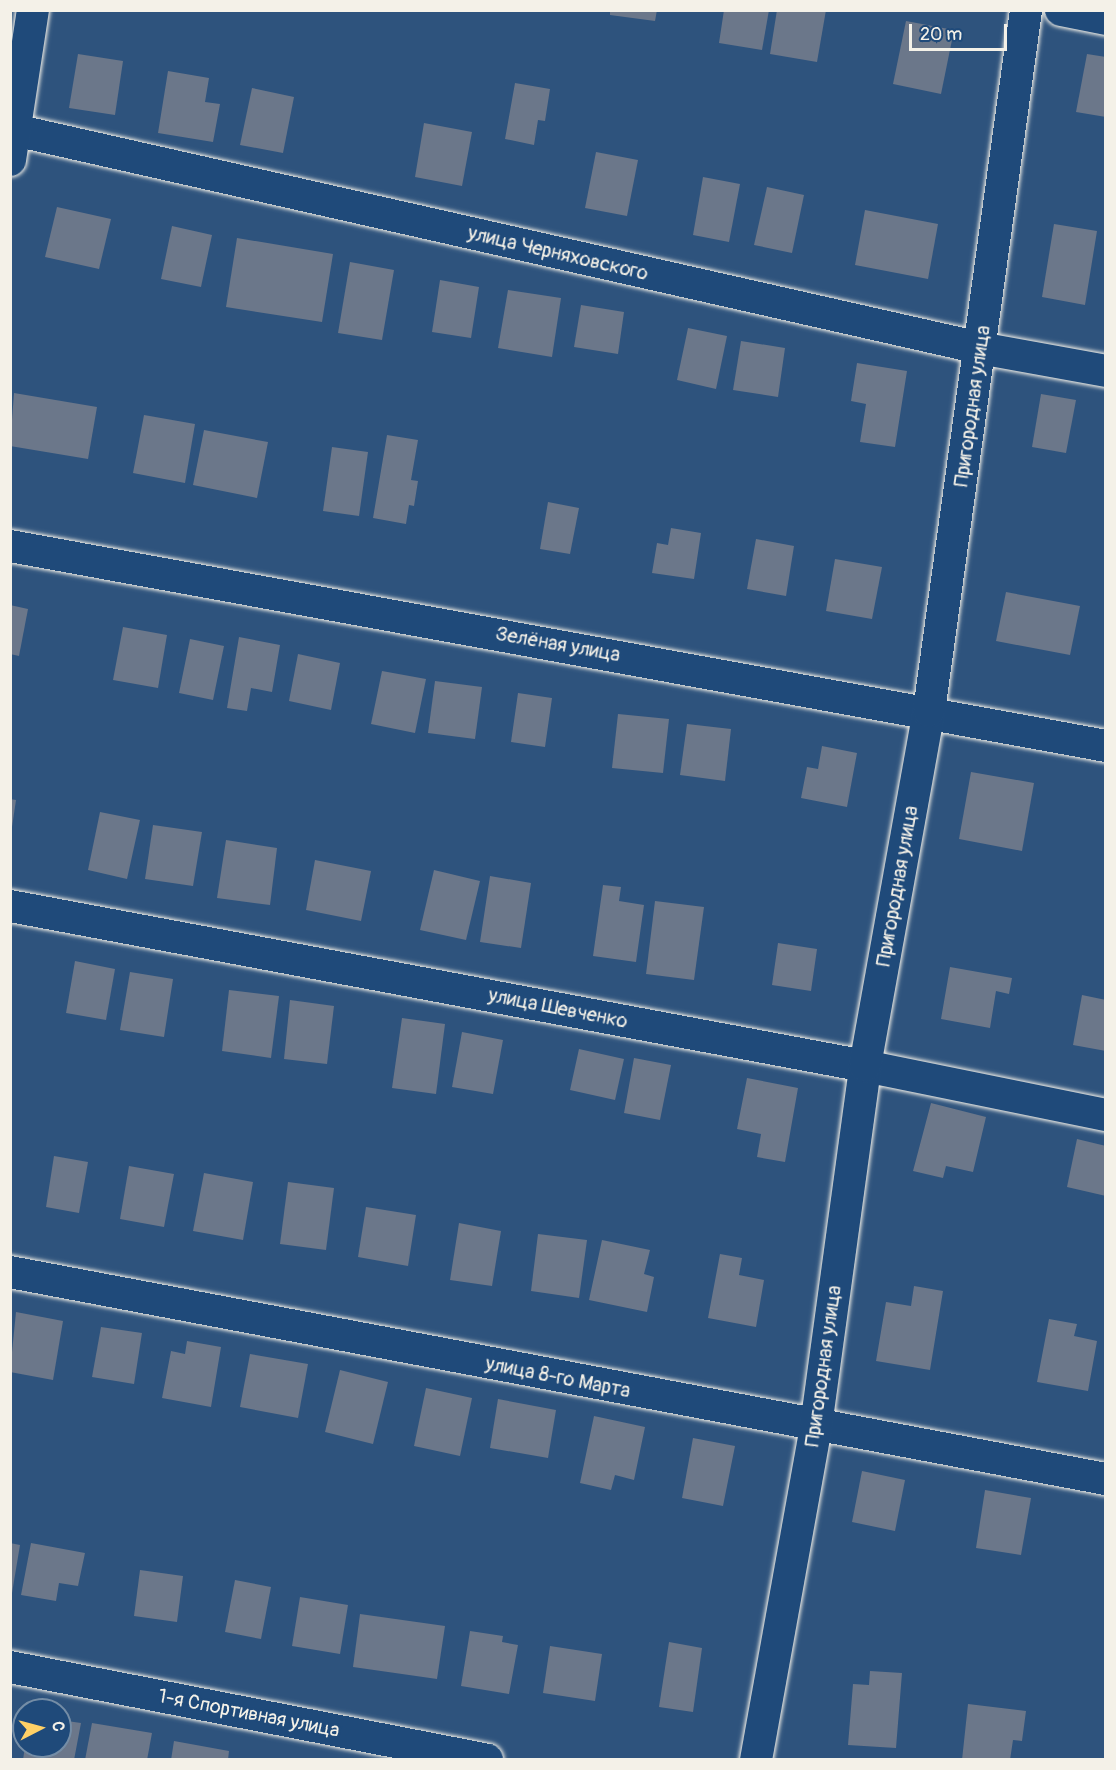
<!DOCTYPE html>
<meta charset="utf-8">
<style>
body{margin:0}
#map{position:relative;width:1116px;height:1770px;overflow:hidden;background:#2e537d;font-family:Pangolin,sans-serif}
div>[style]{position:absolute}
.building>*{inset:0;background:#6b778a}
.roads{filter:drop-shadow(0 0 2px #f4f1e8) drop-shadow(0 0 2px #f4f1e8)}
.street>*{height:32px;margin:-16px;padding:0 16px;transform-origin:16px;border-radius:16px;background:#1f4a7a}
span{translate:-50% -50%;white-space:nowrap;text-align:center;line-height:1.15;-webkit-text-stroke:4.5px #1f4a7a;paint-order:stroke}
.street-label{font-size:20px;color:#f4f1e8}
.frame{position:absolute;inset:0;border:12px solid #f4f1e8;pointer-events:none}
.north{position:absolute;left:12px;top:1698px;width:60px;height:60px;box-sizing:border-box;background:#1f4a7a;border:2px solid #748da6;border-radius:50%;rotate:84deg;font-size:16px;font-weight:700;line-height:24px;text-align:center;color:#f4f1e8}
.north::after{content:'';display:block;margin:auto;width:21px;height:27px;background:#ffd166;clip-path:polygon(50% 0,100% 100%,50% 72%,0 100%)}
.scale{position:absolute;left:909px;top:24px;width:98px;height:27px;box-sizing:border-box;border:3px solid #f4f1e8;border-top:0;padding-left:8px;font-size:18px;line-height:21px;white-space:nowrap;color:#f4f1e8;-webkit-text-stroke:4px #1f4a7a;paint-order:stroke}
</style>
<div id="map">
<div class="building">
<i style="clip-path:polygon(610px 10px,657px 10px,655px 21px,610px 15px)"></i>
<i style="clip-path:polygon(724px 10px,769px 10px,762px 50px,719px 43px)"></i>
<i style="clip-path:polygon(777px 10px,826px 10px,817px 62px,770px 54px)"></i>
<i style="clip-path:polygon(906px 21px,954px 30px,941px 94px,893px 84px)"></i>
<i style="clip-path:polygon(78px 54px,123px 61px,115px 115px,69px 108px)"></i>
<i style="clip-path:polygon(1087px 54px,1106px 57px,1106px 117px,1076px 112px)"></i>
<i style="clip-path:polygon(168px 71px,209px 78px,205px 102px,220px 104px,213px 142px,158px 133px)"></i>
<i style="clip-path:polygon(515px 83px,550px 89px,545px 121px,538px 120px,534px 145px,505px 139px)"></i>
<i style="clip-path:polygon(252px 88px,294px 97px,283px 153px,240px 145px)"></i>
<i style="clip-path:polygon(424px 123px,472px 132px,462px 186px,415px 177px)"></i>
<i style="clip-path:polygon(596px 152px,638px 160px,627px 216px,585px 208px)"></i>
<i style="clip-path:polygon(703px 177px,740px 184px,729px 242px,693px 235px)"></i>
<i style="clip-path:polygon(767px 187px,804px 195px,792px 253px,754px 245px)"></i>
<i style="clip-path:polygon(57px 207px,111px 219px,99px 269px,45px 257px)"></i>
<i style="clip-path:polygon(865px 210px,938px 224px,928px 279px,855px 265px)"></i>
<i style="clip-path:polygon(1054px 224px,1097px 231px,1085px 305px,1042px 297px)"></i>
<i style="clip-path:polygon(172px 226px,212px 235px,201px 287px,161px 279px)"></i>
<i style="clip-path:polygon(237px 238px,333px 254px,322px 322px,226px 307px)"></i>
<i style="clip-path:polygon(350px 262px,394px 270px,382px 340px,338px 333px)"></i>
<i style="clip-path:polygon(440px 280px,479px 287px,471px 338px,432px 332px)"></i>
<i style="clip-path:polygon(508px 290px,561px 298px,552px 357px,498px 348px)"></i>
<i style="clip-path:polygon(581px 305px,624px 312px,618px 354px,574px 347px)"></i>
<i style="clip-path:polygon(688px 328px,727px 336px,716px 389px,677px 380px)"></i>
<i style="clip-path:polygon(741px 341px,785px 348px,778px 397px,733px 390px)"></i>
<i style="clip-path:polygon(857px 363px,907px 371px,895px 447px,860px 442px,866px 404px,851px 401px)"></i>
<i style="clip-path:polygon(14px 393px,97px 407px,88px 459px,10px 446px)"></i>
<i style="clip-path:polygon(1041px 394px,1076px 400px,1066px 453px,1032px 447px)"></i>
<i style="clip-path:polygon(144px 415px,195px 424px,185px 483px,133px 473px)"></i>
<i style="clip-path:polygon(204px 430px,268px 442px,257px 498px,193px 485px)"></i>
<i style="clip-path:polygon(387px 435px,418px 440px,411px 480px,418px 481px,414px 506px,409px 505px,406px 524px,373px 518px)"></i>
<i style="clip-path:polygon(332px 447px,368px 452px,359px 516px,323px 511px)"></i>
<i style="clip-path:polygon(548px 502px,579px 508px,570px 554px,540px 549px)"></i>
<i style="clip-path:polygon(671px 528px,701px 533px,694px 579px,652px 573px,657px 543px,668px 545px)"></i>
<i style="clip-path:polygon(756px 539px,794px 546px,786px 596px,747px 589px)"></i>
<i style="clip-path:polygon(835px 559px,882px 567px,872px 619px,826px 611px)"></i>
<i style="clip-path:polygon(1006px 592px,1080px 606px,1070px 655px,996px 641px)"></i>
<i style="clip-path:polygon(10px 605px,28px 609px,19px 656px,10px 654px)"></i>
<i style="clip-path:polygon(123px 627px,167px 635px,158px 688px,113px 680px)"></i>
<i style="clip-path:polygon(239px 637px,280px 645px,272px 692px,251px 688px,247px 711px,227px 708px)"></i>
<i style="clip-path:polygon(190px 639px,224px 646px,213px 700px,179px 693px)"></i>
<i style="clip-path:polygon(298px 654px,340px 663px,331px 710px,289px 701px)"></i>
<i style="clip-path:polygon(382px 671px,426px 679px,415px 733px,371px 724px)"></i>
<i style="clip-path:polygon(435px 681px,482px 687px,475px 739px,428px 733px)"></i>
<i style="clip-path:polygon(518px 693px,552px 698px,545px 747px,511px 742px)"></i>
<i style="clip-path:polygon(618px 714px,669px 719px,663px 773px,612px 768px)"></i>
<i style="clip-path:polygon(687px 724px,731px 729px,725px 781px,680px 775px)"></i>
<i style="clip-path:polygon(822px 746px,857px 753px,847px 807px,801px 798px,807px 767px,818px 769px)"></i>
<i style="clip-path:polygon(971px 772px,1034px 783px,1022px 851px,959px 839px)"></i>
<i style="clip-path:polygon(10px 799px,16px 800px,12px 827px,10px 826px)"></i>
<i style="clip-path:polygon(100px 812px,140px 820px,127px 879px,88px 870px)"></i>
<i style="clip-path:polygon(153px 825px,202px 832px,193px 886px,145px 879px)"></i>
<i style="clip-path:polygon(226px 840px,277px 848px,270px 905px,217px 898px)"></i>
<i style="clip-path:polygon(315px 860px,371px 871px,361px 921px,306px 910px)"></i>
<i style="clip-path:polygon(434px 870px,480px 881px,466px 940px,420px 930px)"></i>
<i style="clip-path:polygon(490px 876px,531px 883px,521px 948px,480px 942px)"></i>
<i style="clip-path:polygon(603px 885px,621px 887px,619px 901px,644px 905px,636px 962px,593px 956px)"></i>
<i style="clip-path:polygon(655px 901px,704px 907px,694px 980px,646px 974px)"></i>
<i style="clip-path:polygon(778px 943px,817px 949px,811px 991px,772px 985px)"></i>
<i style="clip-path:polygon(75px 961px,115px 969px,106px 1020px,66px 1013px)"></i>
<i style="clip-path:polygon(950px 967px,1012px 978px,1009px 994px,996px 991px,990px 1028px,941px 1019px)"></i>
<i style="clip-path:polygon(130px 972px,173px 979px,164px 1037px,120px 1030px)"></i>
<i style="clip-path:polygon(229px 990px,279px 996px,271px 1058px,222px 1051px)"></i>
<i style="clip-path:polygon(1082px 995px,1106px 1000px,1106px 1051px,1073px 1045px)"></i>
<i style="clip-path:polygon(290px 1000px,334px 1006px,327px 1064px,284px 1059px)"></i>
<i style="clip-path:polygon(402px 1018px,445px 1024px,436px 1094px,392px 1088px)"></i>
<i style="clip-path:polygon(462px 1032px,503px 1040px,493px 1094px,452px 1087px)"></i>
<i style="clip-path:polygon(579px 1049px,624px 1059px,615px 1100px,570px 1090px)"></i>
<i style="clip-path:polygon(634px 1058px,671px 1065px,660px 1120px,624px 1113px)"></i>
<i style="clip-path:polygon(747px 1078px,798px 1088px,785px 1162px,757px 1157px,761px 1134px,737px 1129px)"></i>
<i style="clip-path:polygon(931px 1103px,986px 1117px,973px 1172px,946px 1166px,943px 1178px,913px 1171px)"></i>
<i style="clip-path:polygon(1077px 1139px,1106px 1146px,1106px 1196px,1067px 1187px)"></i>
<i style="clip-path:polygon(54px 1156px,88px 1162px,79px 1213px,46px 1207px)"></i>
<i style="clip-path:polygon(129px 1166px,174px 1174px,164px 1227px,120px 1219px)"></i>
<i style="clip-path:polygon(204px 1173px,253px 1182px,243px 1240px,193px 1231px)"></i>
<i style="clip-path:polygon(288px 1182px,334px 1188px,326px 1250px,280px 1244px)"></i>
<i style="clip-path:polygon(366px 1207px,416px 1215px,408px 1266px,358px 1257px)"></i>
<i style="clip-path:polygon(459px 1223px,501px 1231px,492px 1286px,450px 1280px)"></i>
<i style="clip-path:polygon(538px 1234px,587px 1240px,579px 1298px,531px 1291px)"></i>
<i style="clip-path:polygon(602px 1240px,650px 1250px,644px 1274px,654px 1277px,647px 1312px,589px 1300px)"></i>
<i style="clip-path:polygon(720px 1254px,742px 1258px,739px 1275px,764px 1280px,756px 1327px,708px 1318px)"></i>
<i style="clip-path:polygon(914px 1286px,943px 1291px,930px 1370px,876px 1361px,886px 1302px,911px 1306px)"></i>
<i style="clip-path:polygon(16px 1312px,63px 1321px,53px 1380px,10px 1372px)"></i>
<i style="clip-path:polygon(1049px 1319px,1077px 1324px,1074px 1336px,1097px 1341px,1088px 1391px,1037px 1382px)"></i>
<i style="clip-path:polygon(101px 1327px,142px 1333px,134px 1384px,92px 1377px)"></i>
<i style="clip-path:polygon(187px 1341px,221px 1347px,211px 1407px,162px 1398px,171px 1351px,185px 1354px)"></i>
<i style="clip-path:polygon(250px 1354px,308px 1364px,298px 1418px,240px 1407px)"></i>
<i style="clip-path:polygon(340px 1370px,388px 1382px,373px 1444px,325px 1432px)"></i>
<i style="clip-path:polygon(426px 1388px,472px 1398px,460px 1456px,414px 1446px)"></i>
<i style="clip-path:polygon(498px 1399px,556px 1410px,548px 1458px,490px 1448px)"></i>
<i style="clip-path:polygon(594px 1416px,645px 1427px,634px 1480px,615px 1475px,611px 1490px,580px 1483px)"></i>
<i style="clip-path:polygon(693px 1438px,735px 1446px,723px 1506px,682px 1498px)"></i>
<i style="clip-path:polygon(862px 1471px,905px 1480px,895px 1531px,852px 1522px)"></i>
<i style="clip-path:polygon(985px 1490px,1031px 1498px,1021px 1555px,976px 1548px)"></i>
<i style="clip-path:polygon(10px 1543px,20px 1545px,12px 1593px,10px 1593px)"></i>
<i style="clip-path:polygon(31px 1543px,85px 1553px,78px 1586px,59px 1583px,56px 1601px,21px 1595px)"></i>
<i style="clip-path:polygon(140px 1570px,183px 1576px,177px 1622px,134px 1616px)"></i>
<i style="clip-path:polygon(235px 1580px,271px 1587px,261px 1639px,225px 1632px)"></i>
<i style="clip-path:polygon(300px 1597px,348px 1605px,340px 1654px,292px 1646px)"></i>
<i style="clip-path:polygon(360px 1614px,445px 1626px,437px 1679px,353px 1667px)"></i>
<i style="clip-path:polygon(470px 1631px,503px 1636px,502px 1642px,518px 1645px,509px 1694px,461px 1686px)"></i>
<i style="clip-path:polygon(669px 1642px,702px 1648px,693px 1712px,659px 1707px)"></i>
<i style="clip-path:polygon(550px 1646px,602px 1654px,595px 1701px,543px 1693px)"></i>
<i style="clip-path:polygon(870px 1671px,902px 1673px,896px 1748px,848px 1745px,853px 1684px,869px 1685px)"></i>
<i style="clip-path:polygon(968px 1704px,1026px 1711px,1022px 1741px,1013px 1740px,1010px 1760px,962px 1760px)"></i>
<i style="clip-path:polygon(60px 1720px,81px 1723px,74px 1760px,23px 1760px,25px 1746px,60px 1746px)"></i>
<i style="clip-path:polygon(92px 1723px,152px 1733px,147px 1760px,85px 1760px)"></i>
<i style="clip-path:polygon(174px 1741px,229px 1751px,228px 1760px,171px 1760px)"></i>
</div>
<div class="roads">
<div class="street">
<i style="left:1061px;top:10px;width:46px;rotate:11.3deg"></i>
<i style="left:10px;top:129px;width:994px;rotate:12.72deg"></i>
<i style="left:980px;top:348px;width:128px;rotate:10.3deg"></i>
<i style="left:10px;top:160px;width:152px;rotate:-81.3deg"></i>
<i style="left:10px;top:546px;width:1114px;rotate:10.34deg"></i>
<i style="left:10px;top:906px;width:870px;rotate:10.6deg"></i>
<i style="left:865px;top:1066px;width:246px;rotate:11.5deg"></i>
<i style="left:10px;top:1272px;width:1115px;rotate:10.7deg"></i>
<i style="left:10px;top:1667px;width:486px;rotate:11deg"></i>
<i style="left:756px;top:1760px;width:339px;rotate:-79.8deg"></i>
<i style="left:816px;top:1426px;width:363px;rotate:-82.2deg"></i>
<i style="left:865px;top:1066px;width:361px;rotate:-79.8deg"></i>
<i style="left:929px;top:711px;width:708px;rotate:-82.12deg"></i>
</div>
</div>
<div class="street-label">
<span style="left:558px;top:253px;rotate:13deg">улица Черняховского</span>
<span style="left:972px;top:406px;rotate:-82deg">Пригородная улица</span>
<span style="left:558px;top:644px;rotate:10deg">Зелёная улица</span>
<span style="left:897px;top:886px;rotate:-80deg">Пригородная улица</span>
<span style="left:558px;top:1008px;rotate:11deg">улица Шевченко</span>
<span style="left:823px;top:1366px;rotate:-82deg">Пригородная улица</span>
<span style="left:558px;top:1377px;rotate:11deg">улица 8-го Марта</span>
<span style="left:249px;top:1713px;rotate:11deg">1-я Спортивная улица</span>
</div>
<div class="frame"></div>
<div class="north">С</div>
<div class="scale">20 m</div>
</div>
